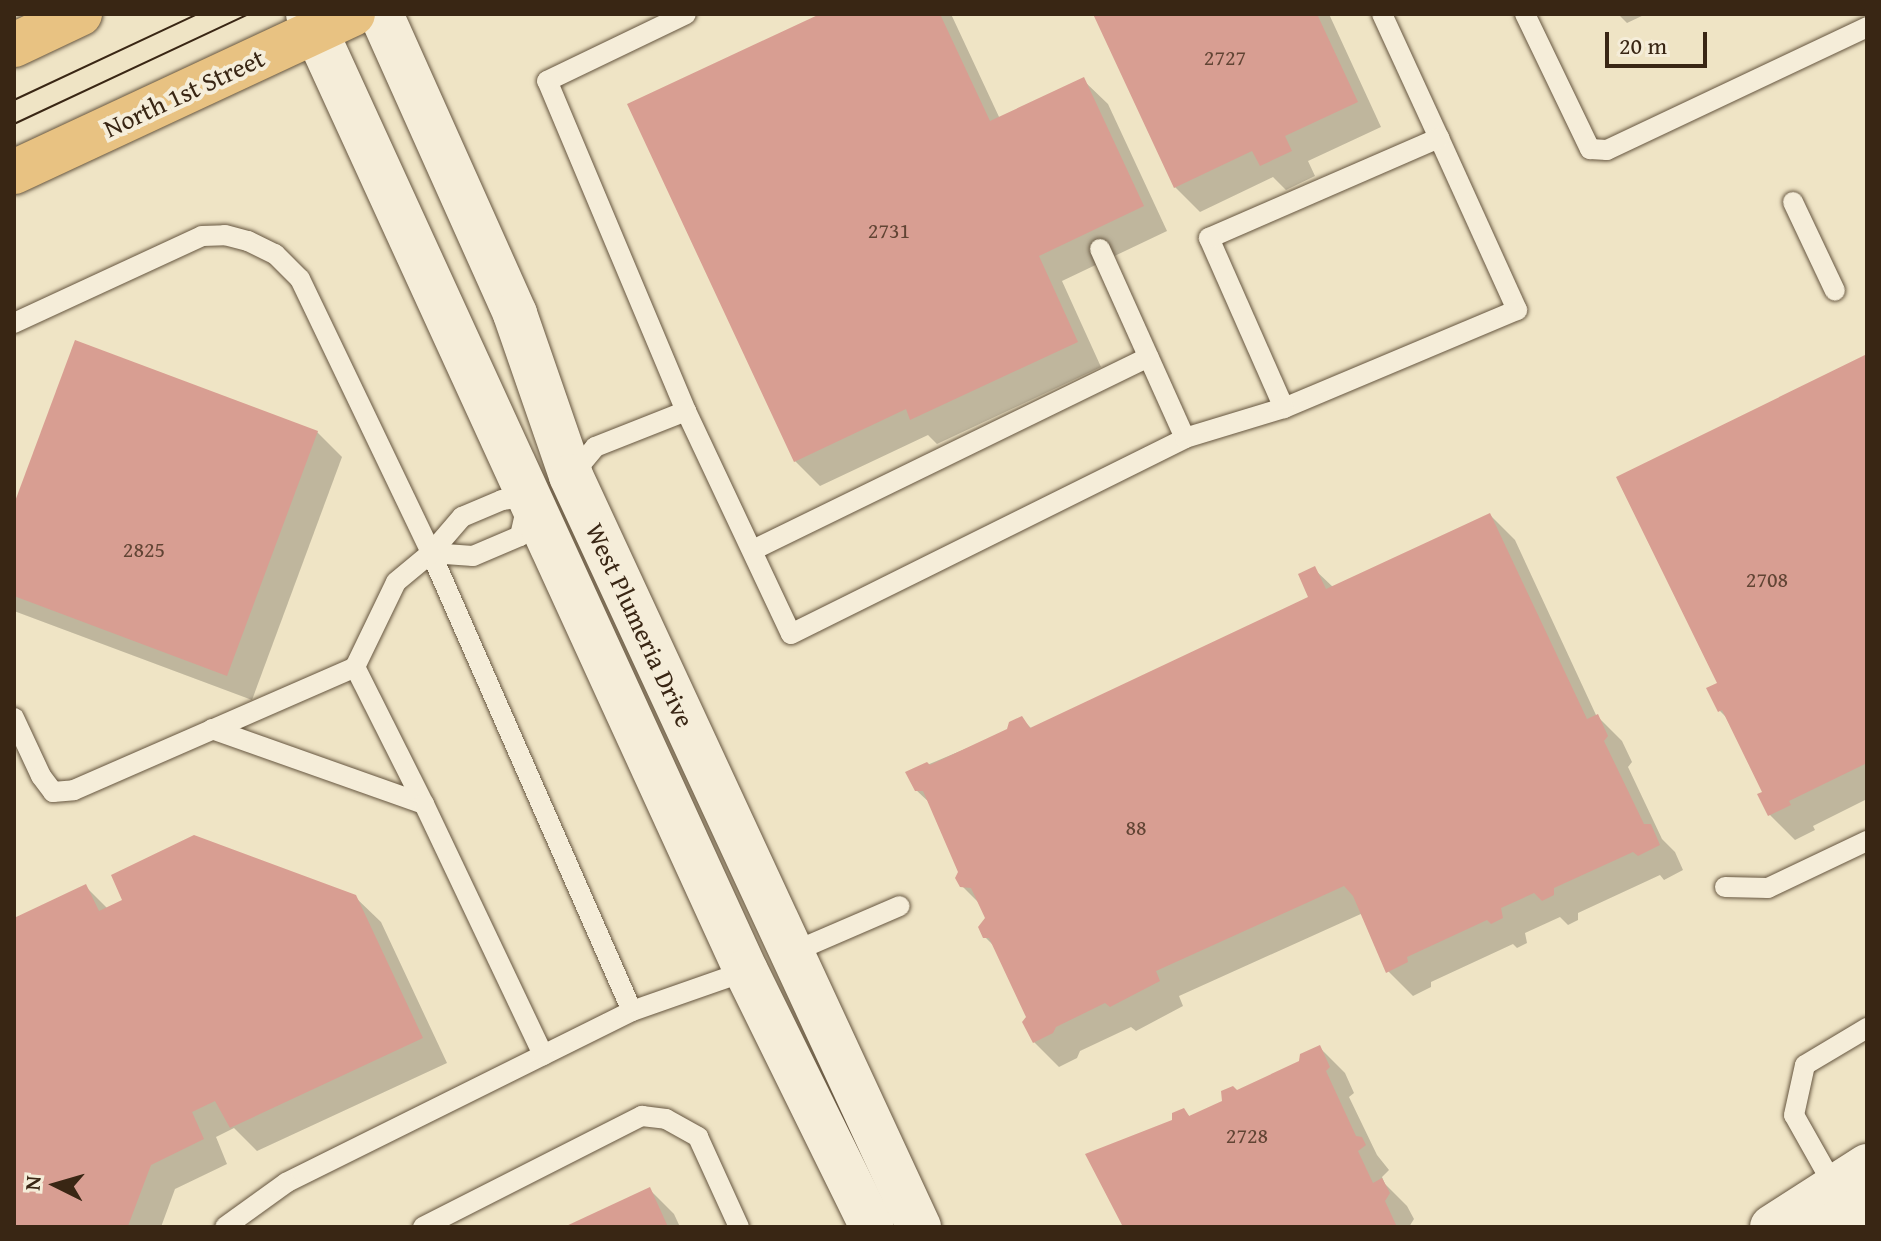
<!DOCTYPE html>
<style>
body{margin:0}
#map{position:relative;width:1881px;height:1241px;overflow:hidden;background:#efe4c5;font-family:"Gentium Book Plus",serif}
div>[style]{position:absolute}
.shadow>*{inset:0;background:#0003}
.building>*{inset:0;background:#d89e92}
.roads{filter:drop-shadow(0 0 2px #665640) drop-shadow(0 0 2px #665640)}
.service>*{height:20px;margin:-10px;padding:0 10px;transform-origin:10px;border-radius:10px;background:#f5edd9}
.tertiary>*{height:44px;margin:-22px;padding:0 22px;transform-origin:22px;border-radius:22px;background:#f5edd9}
.secondary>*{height:44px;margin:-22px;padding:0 22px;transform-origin:22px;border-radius:22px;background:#f5edd9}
.primary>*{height:44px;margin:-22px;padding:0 22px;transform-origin:22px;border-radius:22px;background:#e8c282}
.tram>*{height:2px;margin:-1px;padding:0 1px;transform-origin:1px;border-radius:1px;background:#392614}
span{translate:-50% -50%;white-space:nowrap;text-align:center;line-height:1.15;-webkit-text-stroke:8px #f5edd9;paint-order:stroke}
.number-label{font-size:22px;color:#614434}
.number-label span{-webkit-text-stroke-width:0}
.street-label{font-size:26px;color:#392614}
.frame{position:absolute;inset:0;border:16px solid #392614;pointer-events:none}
.north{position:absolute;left:16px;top:1145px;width:80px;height:80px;-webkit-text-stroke:6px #f5edd9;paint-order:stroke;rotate:275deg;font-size:22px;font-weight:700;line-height:32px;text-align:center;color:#392614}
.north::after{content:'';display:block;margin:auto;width:28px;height:36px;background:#392614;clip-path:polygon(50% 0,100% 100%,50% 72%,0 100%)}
.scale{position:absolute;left:1605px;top:32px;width:102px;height:36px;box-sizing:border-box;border:4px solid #392614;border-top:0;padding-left:10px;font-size:24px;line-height:28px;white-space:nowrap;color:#392614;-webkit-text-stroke:6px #f5edd9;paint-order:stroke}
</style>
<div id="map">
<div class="shadow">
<i style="clip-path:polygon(824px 14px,951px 14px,1000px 119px,1083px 80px,1108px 104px,1167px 231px,1062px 281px,1101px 367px,937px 444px,928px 435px,820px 486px,795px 461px)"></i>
<i style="clip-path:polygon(1095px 14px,1329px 14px,1381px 127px,1308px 161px,1315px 176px,1286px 190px,1273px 177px,1200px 212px,1175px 187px)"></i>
<i style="clip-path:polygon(1618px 14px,1646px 14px,1627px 23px)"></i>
<i style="clip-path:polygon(1867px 356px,1867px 799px,1813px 826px,1815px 830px,1795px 840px,1770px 815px,1760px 795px,1765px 793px,1729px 720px,1719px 710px,1719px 684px)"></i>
<i style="clip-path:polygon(317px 432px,342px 457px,252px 700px,14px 611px,14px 510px)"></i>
<i style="clip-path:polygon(1490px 515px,1515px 540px,1596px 715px,1622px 741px,1632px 762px,1628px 767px,1662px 839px,1675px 852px,1683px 870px,1664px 880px,1660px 875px,1578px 913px,1578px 920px,1568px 925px,1560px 917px,1525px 933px,1527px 943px,1517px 948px,1513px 944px,1431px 982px,1431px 987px,1413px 996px,1388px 971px,1363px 913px,1179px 996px,1183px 1006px,1136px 1031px,1131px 1027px,1080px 1051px,1077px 1058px,1059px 1067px,1034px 1042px,1028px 1018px,995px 947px,985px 937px,988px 918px,982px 906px,962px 886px,961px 872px,931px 804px,916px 790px,908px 773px,1008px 731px,1021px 718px,1032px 729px,1311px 598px,1314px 569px,1334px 588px)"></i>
<i style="clip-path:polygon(85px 886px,108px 909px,355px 897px,381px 922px,447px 1063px,257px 1151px,234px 1128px,216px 1137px,227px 1164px,175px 1189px,161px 1227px,14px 1227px,14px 920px)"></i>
<i style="clip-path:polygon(1320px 1048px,1345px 1073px,1354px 1093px,1349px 1097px,1377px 1155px,1389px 1170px,1382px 1177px,1385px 1184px,1407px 1206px,1414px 1219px,1409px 1227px,1125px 1227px,1174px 1121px,1184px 1110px,1190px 1117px,1225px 1102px,1301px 1062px)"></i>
<i style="clip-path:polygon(649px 1189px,674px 1214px,680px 1227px,569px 1227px)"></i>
</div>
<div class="building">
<i style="clip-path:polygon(820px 14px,940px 14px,990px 121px,1084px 77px,1144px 206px,1039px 256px,1078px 342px,910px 420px,906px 409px,794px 462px,627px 104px)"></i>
<i style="clip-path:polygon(1093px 14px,1317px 14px,1358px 102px,1285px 136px,1292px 151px,1260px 166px,1252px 151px,1174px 188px)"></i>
<i style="clip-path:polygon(75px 340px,318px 431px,227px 676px,14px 596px,14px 504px)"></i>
<i style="clip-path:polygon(1867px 354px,1867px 763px,1789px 801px,1791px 805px,1768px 816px,1757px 794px,1762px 792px,1722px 710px,1718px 712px,1706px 688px,1717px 683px,1616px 477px)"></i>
<i style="clip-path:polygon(1490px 513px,1587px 719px,1598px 714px,1608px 736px,1604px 741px,1644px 824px,1651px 824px,1660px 845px,1638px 856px,1633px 852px,1554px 888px,1554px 895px,1542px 901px,1534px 893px,1501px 908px,1503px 918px,1491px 924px,1487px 920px,1407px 957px,1408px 962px,1386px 973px,1353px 896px,1344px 886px,1156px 971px,1160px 981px,1110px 1007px,1105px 1003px,1056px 1027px,1053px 1033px,1033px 1043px,1022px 1022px,1026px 1017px,989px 938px,983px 938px,978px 927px,985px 918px,971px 888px,960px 887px,955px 878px,958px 872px,923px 791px,915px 791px,905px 772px,927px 762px,930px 765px,1007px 729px,1009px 722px,1022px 716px,1030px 728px,1308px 597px,1298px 574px,1315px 566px,1326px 589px)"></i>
<i style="clip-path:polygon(194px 835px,356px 895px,423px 1038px,230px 1128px,215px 1101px,192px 1112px,204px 1139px,151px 1165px,128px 1226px,14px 1227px,14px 918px,86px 884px,99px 911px,122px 900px,111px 875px)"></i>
<i style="clip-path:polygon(1320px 1045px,1330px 1067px,1326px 1071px,1356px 1136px,1362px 1137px,1366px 1145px,1358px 1151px,1373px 1183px,1382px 1178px,1390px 1193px,1385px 1201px,1397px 1227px,1123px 1227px,1085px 1154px,1172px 1120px,1172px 1113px,1184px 1108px,1189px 1116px,1222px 1101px,1221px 1091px,1233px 1086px,1237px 1090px,1299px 1061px,1300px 1054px)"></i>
<i style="clip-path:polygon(650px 1187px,668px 1227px,564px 1227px)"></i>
</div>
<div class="roads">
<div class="service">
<i style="left:1382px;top:14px;width:136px;rotate:65.3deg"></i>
<i style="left:1439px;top:138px;width:189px;rotate:65.6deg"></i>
<i style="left:1517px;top:310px;width:253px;rotate:157.2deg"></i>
<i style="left:1284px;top:408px;width:186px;rotate:-113.8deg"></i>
<i style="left:1209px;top:238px;width:251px;rotate:-23.5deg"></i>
<i style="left:1525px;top:14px;width:150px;rotate:64.3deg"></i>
<i style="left:1590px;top:149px;width:17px;rotate:3deg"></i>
<i style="left:1607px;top:150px;width:288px;rotate:-25.3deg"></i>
<i style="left:1793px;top:202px;width:98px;rotate:64.7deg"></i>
<i style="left:1100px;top:249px;width:207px;rotate:65.8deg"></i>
<i style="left:14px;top:323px;width:207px;rotate:-24.8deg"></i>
<i style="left:202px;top:236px;width:23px;rotate:-2deg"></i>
<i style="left:225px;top:235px;width:24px;rotate:15deg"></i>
<i style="left:248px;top:241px;width:30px;rotate:26deg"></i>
<i style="left:275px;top:254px;width:35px;rotate:45deg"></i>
<i style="left:300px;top:279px;width:304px;rotate:64.4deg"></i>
<i style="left:431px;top:553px;width:500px;rotate:66.31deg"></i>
<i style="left:632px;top:1011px;width:386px;rotate:153.6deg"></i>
<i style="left:286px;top:1183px;width:75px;rotate:144.2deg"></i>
<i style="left:686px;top:411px;width:358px;rotate:-112.8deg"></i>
<i style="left:547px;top:81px;width:154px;rotate:-25.7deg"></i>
<i style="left:571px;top:476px;width:38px;rotate:-50deg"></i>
<i style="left:595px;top:447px;width:98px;rotate:-21.6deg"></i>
<i style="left:686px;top:411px;width:246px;rotate:64.8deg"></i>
<i style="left:791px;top:634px;width:440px;rotate:-26.4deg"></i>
<i style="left:1185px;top:438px;width:103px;rotate:-16.9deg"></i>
<i style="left:529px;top:496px;width:41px;rotate:102.7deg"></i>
<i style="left:520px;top:536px;width:51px;rotate:156.9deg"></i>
<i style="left:473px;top:556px;width:42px;rotate:-175.9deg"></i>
<i style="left:431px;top:553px;width:48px;rotate:-49.3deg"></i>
<i style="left:462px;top:517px;width:43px;rotate:-23deg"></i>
<i style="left:502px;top:500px;width:27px;rotate:-8deg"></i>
<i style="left:753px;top:550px;width:440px;rotate:-26deg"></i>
<i style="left:355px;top:667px;width:153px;rotate:63.3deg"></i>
<i style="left:14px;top:718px;width:64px;rotate:65deg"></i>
<i style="left:41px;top:776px;width:20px;rotate:53deg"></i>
<i style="left:53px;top:792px;width:21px;rotate:-5deg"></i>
<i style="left:74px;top:790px;width:307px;rotate:-23.6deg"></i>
<i style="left:355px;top:667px;width:94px;rotate:-64.2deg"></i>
<i style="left:396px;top:582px;width:45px;rotate:-39.6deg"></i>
<i style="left:212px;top:729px;width:225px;rotate:19.5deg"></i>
<i style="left:424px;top:804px;width:278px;rotate:64.6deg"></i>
<i style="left:1725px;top:887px;width:43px;rotate:1.3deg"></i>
<i style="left:1768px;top:888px;width:110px;rotate:-25.4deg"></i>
<i style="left:793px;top:952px;width:116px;rotate:-23.3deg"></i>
<i style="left:632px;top:1011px;width:121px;rotate:-19.3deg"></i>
<i style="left:1834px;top:1186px;width:81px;rotate:-119.4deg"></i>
<i style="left:1794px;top:1115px;width:51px;rotate:-77.6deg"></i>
<i style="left:1805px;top:1065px;width:72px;rotate:-30.8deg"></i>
<i style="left:423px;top:1227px;width:246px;rotate:-26.9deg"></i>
<i style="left:642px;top:1116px;width:24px;rotate:7deg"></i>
<i style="left:666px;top:1119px;width:37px;rotate:29deg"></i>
<i style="left:698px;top:1137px;width:99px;rotate:65.5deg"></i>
</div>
<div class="tertiary">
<i style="left:308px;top:14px;width:1052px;rotate:65.41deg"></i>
<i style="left:746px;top:971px;width:285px;rotate:63.8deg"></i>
<i style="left:381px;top:14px;width:329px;rotate:65.9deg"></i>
<i style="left:515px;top:314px;width:171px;rotate:70.9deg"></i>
<i style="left:571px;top:476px;width:828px;rotate:65.14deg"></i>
</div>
<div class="secondary">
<i style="left:1772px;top:1227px;width:113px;rotate:-32.7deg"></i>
<i style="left:1831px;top:1227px;width:43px;rotate:-32.6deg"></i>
</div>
<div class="primary">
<i style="left:14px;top:45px;width:73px;rotate:-25.2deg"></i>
<i style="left:14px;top:172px;width:374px;rotate:-25deg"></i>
</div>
</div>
<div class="tram">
<i style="left:14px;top:100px;width:203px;rotate:-25.1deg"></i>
<i style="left:14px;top:124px;width:259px;rotate:-25.1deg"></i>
</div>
<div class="number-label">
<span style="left:1225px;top:58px">2727</span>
<span style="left:889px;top:231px">2731</span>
<span style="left:144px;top:550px">2825</span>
<span style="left:1767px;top:580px">2708</span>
<span style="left:1136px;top:828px">88</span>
<span style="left:1247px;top:1136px">2728</span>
</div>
<div class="street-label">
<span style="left:184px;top:93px;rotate:-25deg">North 1st Street</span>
<span style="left:640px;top:625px;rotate:65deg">West Plumeria Drive</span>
</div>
<div class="frame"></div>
<div class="north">N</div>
<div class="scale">20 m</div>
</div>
